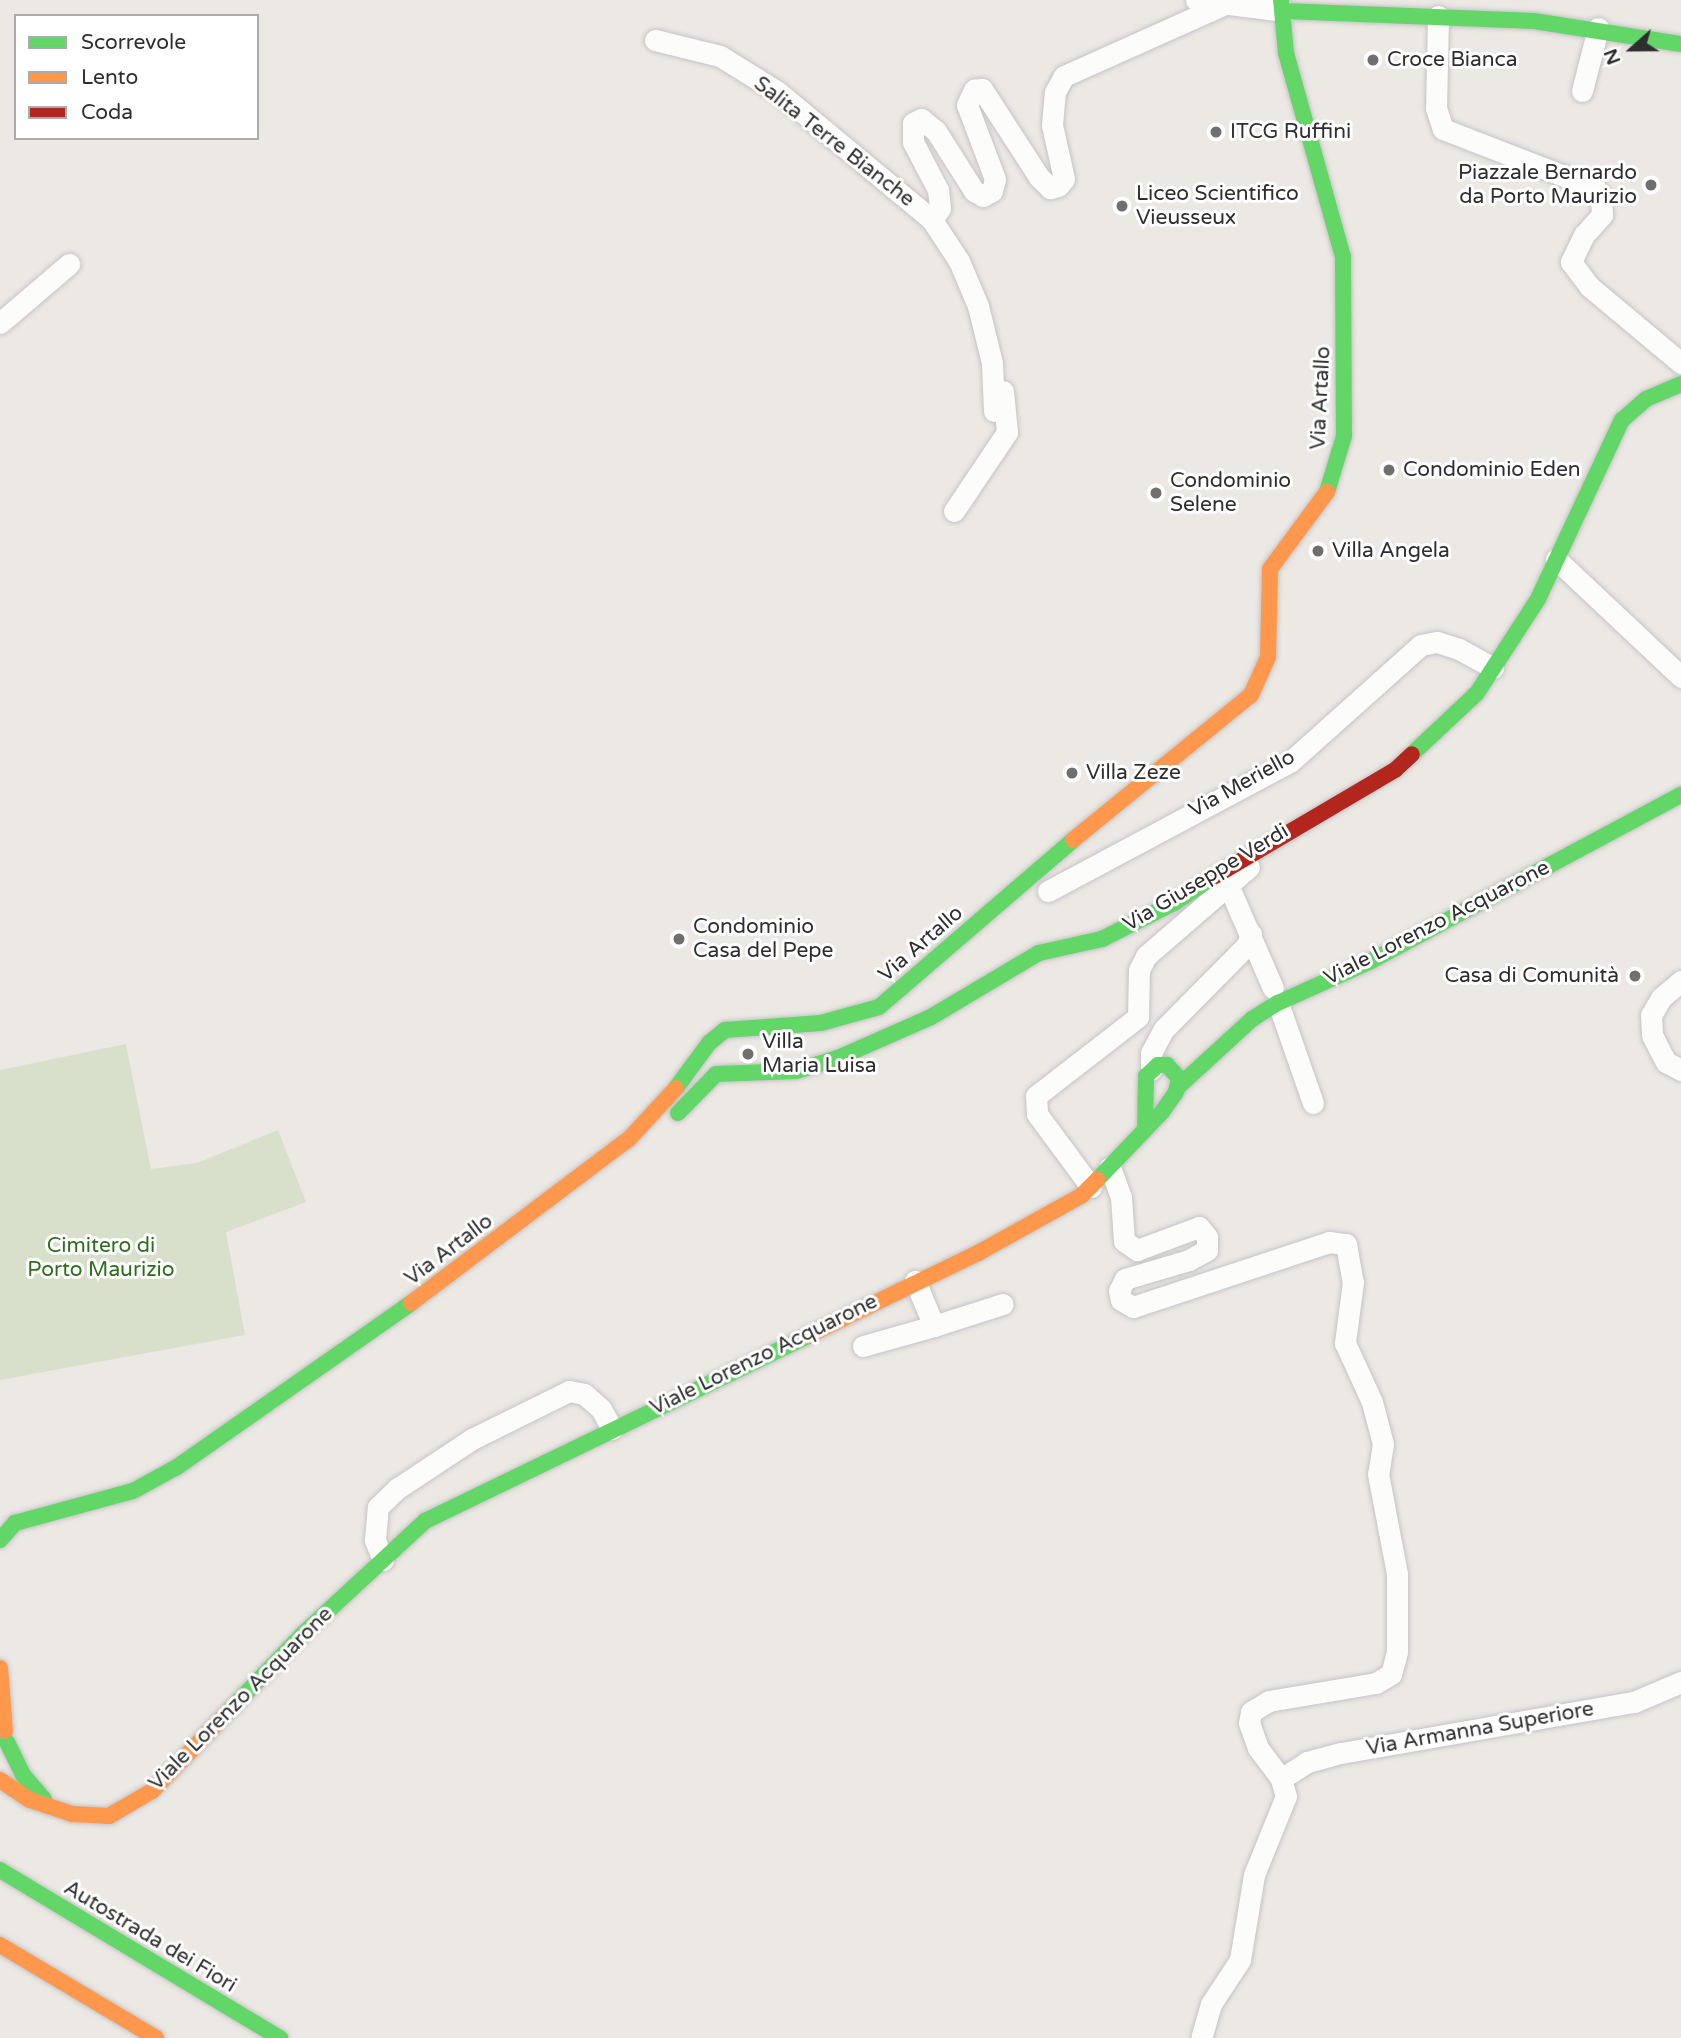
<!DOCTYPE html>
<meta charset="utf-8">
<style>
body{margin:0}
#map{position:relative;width:1681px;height:2038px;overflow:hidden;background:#ece8e4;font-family:"Varela Round",sans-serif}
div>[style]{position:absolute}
.cemetery>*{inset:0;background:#d8e0cc}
.roads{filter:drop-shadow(0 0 2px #c5c4c5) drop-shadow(0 0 2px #c5c4c5)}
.street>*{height:21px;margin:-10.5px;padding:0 10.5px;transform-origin:10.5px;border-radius:10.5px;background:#fcfcfb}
.fast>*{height:16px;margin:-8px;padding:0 8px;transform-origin:8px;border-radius:8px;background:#63d668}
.slow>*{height:16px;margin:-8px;padding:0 8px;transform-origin:8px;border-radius:8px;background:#ff974d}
.jam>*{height:16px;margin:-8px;padding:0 8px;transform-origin:8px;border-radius:8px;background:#b3261e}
.dots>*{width:19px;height:19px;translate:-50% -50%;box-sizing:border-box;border:4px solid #fff;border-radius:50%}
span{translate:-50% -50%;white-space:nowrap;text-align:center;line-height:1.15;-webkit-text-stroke:6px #fff;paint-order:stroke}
.poi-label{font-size:21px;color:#2e2e2e}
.left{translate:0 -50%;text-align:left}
.right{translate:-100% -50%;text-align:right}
.street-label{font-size:21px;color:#2e2e2e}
.park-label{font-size:21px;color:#2c6e1b}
.legend{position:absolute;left:14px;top:14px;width:245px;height:126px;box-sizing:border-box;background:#fff;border:2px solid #ababab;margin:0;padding:9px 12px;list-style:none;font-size:21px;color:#2e2e2e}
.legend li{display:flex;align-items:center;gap:14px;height:35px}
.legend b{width:35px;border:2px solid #ababab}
.north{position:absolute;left:1597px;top:14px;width:70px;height:70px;-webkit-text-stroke:5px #fff;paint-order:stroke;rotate:249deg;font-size:19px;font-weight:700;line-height:28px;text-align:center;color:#2e2e2e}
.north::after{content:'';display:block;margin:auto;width:24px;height:32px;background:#2e2e2e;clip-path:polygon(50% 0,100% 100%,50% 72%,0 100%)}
</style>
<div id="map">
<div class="cemetery">
<i style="clip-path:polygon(126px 1044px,151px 1169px,197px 1163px,278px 1130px,306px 1202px,226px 1232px,245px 1335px,0 1380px,0 1070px)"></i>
</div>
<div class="roads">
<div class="street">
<i style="left:1196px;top:0;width:89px;rotate:7.1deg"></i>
<i style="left:1438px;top:16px;width:92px;rotate:91.2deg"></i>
<i style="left:1436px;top:108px;width:22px;rotate:72deg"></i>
<i style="left:1443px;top:129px;width:163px;rotate:21.2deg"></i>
<i style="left:1595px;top:188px;width:10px;rotate:53deg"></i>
<i style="left:1601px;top:196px;width:19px;rotate:87deg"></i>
<i style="left:1602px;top:215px;width:27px;rotate:132deg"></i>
<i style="left:1584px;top:235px;width:30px;rotate:116deg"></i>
<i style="left:1571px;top:262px;width:31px;rotate:53deg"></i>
<i style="left:1590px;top:287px;width:119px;rotate:39.9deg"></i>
<i style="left:655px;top:40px;width:67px;rotate:13.8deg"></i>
<i style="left:720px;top:56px;width:68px;rotate:31.8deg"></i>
<i style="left:778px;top:92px;width:200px;rotate:39.7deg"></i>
<i style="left:932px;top:220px;width:49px;rotate:56.6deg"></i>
<i style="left:959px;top:261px;width:49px;rotate:67.1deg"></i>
<i style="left:978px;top:306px;width:59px;rotate:76.2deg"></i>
<i style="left:992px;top:363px;width:48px;rotate:87.6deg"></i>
<i style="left:1582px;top:91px;width:65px;rotate:-75.7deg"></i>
<i style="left:932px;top:220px;width:14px;rotate:-56deg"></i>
<i style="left:940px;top:208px;width:18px;rotate:-96deg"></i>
<i style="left:938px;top:190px;width:54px;rotate:-117.5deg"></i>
<i style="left:913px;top:142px;width:19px;rotate:-90deg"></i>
<i style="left:913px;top:123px;width:9px;rotate:-27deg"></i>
<i style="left:921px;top:119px;width:19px;rotate:39deg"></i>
<i style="left:936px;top:131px;width:71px;rotate:57.7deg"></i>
<i style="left:974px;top:191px;width:10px;rotate:29deg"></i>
<i style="left:983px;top:196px;width:10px;rotate:-29deg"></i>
<i style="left:992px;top:191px;width:12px;rotate:-76deg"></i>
<i style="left:995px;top:179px;width:79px;rotate:-110.7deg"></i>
<i style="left:967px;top:105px;width:17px;rotate:-65deg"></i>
<i style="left:974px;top:90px;width:8px;rotate:-7deg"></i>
<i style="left:982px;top:89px;width:105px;rotate:57.1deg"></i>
<i style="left:1039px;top:177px;width:16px;rotate:45deg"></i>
<i style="left:1050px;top:188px;width:8px;rotate:-14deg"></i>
<i style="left:1058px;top:186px;width:9px;rotate:-49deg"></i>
<i style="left:1064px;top:179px;width:55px;rotate:-102.5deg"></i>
<i style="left:1052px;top:125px;width:33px;rotate:-85deg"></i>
<i style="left:1055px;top:92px;width:18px;rotate:-61deg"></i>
<i style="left:1064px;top:76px;width:179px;rotate:-24.1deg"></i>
<i style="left:0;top:323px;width:91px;rotate:-40.5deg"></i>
<i style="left:954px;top:511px;width:95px;rotate:-56.1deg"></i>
<i style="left:1007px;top:432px;width:41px;rotate:-95.6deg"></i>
<i style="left:1556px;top:559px;width:172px;rotate:43.3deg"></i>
<i style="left:1229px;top:887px;width:110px;rotate:66.5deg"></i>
<i style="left:1048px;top:891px;width:274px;rotate:-28.1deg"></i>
<i style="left:1290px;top:762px;width:176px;rotate:-41.8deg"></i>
<i style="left:1421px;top:645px;width:16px;rotate:-11deg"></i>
<i style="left:1437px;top:642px;width:23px;rotate:18deg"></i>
<i style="left:1459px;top:649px;width:39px;rotate:29deg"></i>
<i style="left:1681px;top:981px;width:26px;rotate:140deg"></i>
<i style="left:1661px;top:998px;width:20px;rotate:120deg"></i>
<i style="left:1651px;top:1015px;width:20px;rotate:87deg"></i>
<i style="left:1652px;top:1035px;width:16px;rotate:63deg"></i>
<i style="left:1659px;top:1049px;width:15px;rotate:62deg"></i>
<i style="left:1666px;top:1062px;width:17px;rotate:28deg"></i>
<i style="left:1278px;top:1003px;width:106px;rotate:70.7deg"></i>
<i style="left:1151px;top:1070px;width:17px;rotate:-90deg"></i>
<i style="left:1151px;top:1053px;width:27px;rotate:-62deg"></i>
<i style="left:1164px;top:1029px;width:118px;rotate:-45.3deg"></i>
<i style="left:1247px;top:945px;width:12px;rotate:-70deg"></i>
<i style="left:1110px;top:1167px;width:32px;rotate:70deg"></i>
<i style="left:1121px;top:1197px;width:44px;rotate:86.1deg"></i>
<i style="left:1124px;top:1241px;width:16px;rotate:35deg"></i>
<i style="left:1137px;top:1250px;width:66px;rotate:-20.4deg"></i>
<i style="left:1199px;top:1227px;width:13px;rotate:51deg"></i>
<i style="left:1207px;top:1237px;width:13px;rotate:90deg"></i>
<i style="left:1207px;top:1250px;width:21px;rotate:151deg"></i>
<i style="left:1189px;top:1260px;width:67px;rotate:163.5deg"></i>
<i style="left:1125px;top:1279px;width:13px;rotate:117deg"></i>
<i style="left:1119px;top:1291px;width:9px;rotate:77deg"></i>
<i style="left:1121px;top:1300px;width:14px;rotate:30deg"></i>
<i style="left:1133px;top:1307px;width:206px;rotate:-18.3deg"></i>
<i style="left:1329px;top:1242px;width:17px;rotate:7deg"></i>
<i style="left:1346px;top:1244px;width:39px;rotate:80deg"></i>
<i style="left:1353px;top:1282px;width:62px;rotate:97.5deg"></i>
<i style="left:1345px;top:1343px;width:65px;rotate:65.4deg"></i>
<i style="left:1372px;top:1402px;width:43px;rotate:75.3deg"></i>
<i style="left:1383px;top:1444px;width:30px;rotate:99deg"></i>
<i style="left:1378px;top:1474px;width:102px;rotate:79.2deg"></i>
<i style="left:1397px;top:1574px;width:78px;rotate:90deg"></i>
<i style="left:1397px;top:1652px;width:23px;rotate:105deg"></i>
<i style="left:1391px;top:1674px;width:17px;rotate:149deg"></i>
<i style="left:1376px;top:1683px;width:109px;rotate:170.5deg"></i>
<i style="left:1269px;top:1701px;width:21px;rotate:149deg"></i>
<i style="left:1251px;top:1712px;width:11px;rotate:100deg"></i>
<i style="left:1249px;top:1723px;width:27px;rotate:70deg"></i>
<i style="left:1258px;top:1748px;width:39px;rotate:53deg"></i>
<i style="left:1281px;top:1779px;width:18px;rotate:74deg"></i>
<i style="left:1286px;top:1796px;width:85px;rotate:112.1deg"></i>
<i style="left:1254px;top:1875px;width:86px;rotate:99.4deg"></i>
<i style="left:1240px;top:1960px;width:53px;rotate:123.4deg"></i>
<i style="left:1211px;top:2004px;width:35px;rotate:106deg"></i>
<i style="left:1091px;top:1187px;width:91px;rotate:-126.5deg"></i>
<i style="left:1037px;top:1114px;width:18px;rotate:-93deg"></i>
<i style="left:1036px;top:1096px;width:129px;rotate:-37.8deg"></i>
<i style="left:1138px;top:1017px;width:47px;rotate:-88.8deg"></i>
<i style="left:1139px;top:970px;width:16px;rotate:-63deg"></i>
<i style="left:1146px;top:956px;width:136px;rotate:-40.8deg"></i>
<i style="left:934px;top:1326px;width:72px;rotate:-17.7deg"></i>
<i style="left:863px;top:1346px;width:74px;rotate:-15.7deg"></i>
<i style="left:934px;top:1326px;width:49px;rotate:-112.9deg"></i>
<i style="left:383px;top:1560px;width:22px;rotate:-112deg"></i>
<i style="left:375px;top:1540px;width:33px;rotate:-85deg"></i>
<i style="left:378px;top:1507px;width:28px;rotate:-44deg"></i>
<i style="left:398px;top:1488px;width:89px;rotate:-33.5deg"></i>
<i style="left:472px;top:1439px;width:108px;rotate:-26.3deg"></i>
<i style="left:569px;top:1391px;width:15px;rotate:11deg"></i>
<i style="left:584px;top:1394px;width:23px;rotate:41deg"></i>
<i style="left:601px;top:1409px;width:23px;rotate:61deg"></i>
<i style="left:1281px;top:1779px;width:31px;rotate:-33deg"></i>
<i style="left:1307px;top:1762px;width:35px;rotate:-15deg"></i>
<i style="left:1341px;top:1753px;width:297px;rotate:-9.9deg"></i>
<i style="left:1634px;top:1702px;width:51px;rotate:-23.1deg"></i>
</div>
<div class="fast">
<i style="left:1281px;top:0;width:53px;rotate:84.6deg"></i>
<i style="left:1286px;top:53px;width:212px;rotate:74.4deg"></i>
<i style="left:1343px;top:257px;width:179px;rotate:89.7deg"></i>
<i style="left:1344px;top:436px;width:59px;rotate:106.9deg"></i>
<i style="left:1284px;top:11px;width:250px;rotate:2.3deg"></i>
<i style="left:1534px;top:21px;width:149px;rotate:8.9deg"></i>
<i style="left:1412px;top:754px;width:89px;rotate:-43.2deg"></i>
<i style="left:1477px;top:693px;width:112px;rotate:-57deg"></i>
<i style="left:1538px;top:599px;width:198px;rotate:-64.9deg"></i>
<i style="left:1622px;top:420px;width:32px;rotate:-41deg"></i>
<i style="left:1646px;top:399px;width:38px;rotate:-23deg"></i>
<i style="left:1179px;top:1086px;width:99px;rotate:-42.5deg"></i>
<i style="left:1252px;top:1019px;width:31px;rotate:-32deg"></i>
<i style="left:1278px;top:1003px;width:102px;rotate:-24.3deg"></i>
<i style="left:1371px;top:961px;width:352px;rotate:-28.2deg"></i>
<i style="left:676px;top:1088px;width:56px;rotate:-53.7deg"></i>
<i style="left:709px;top:1043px;width:21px;rotate:-39deg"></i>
<i style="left:725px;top:1030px;width:96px;rotate:-4.2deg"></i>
<i style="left:821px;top:1023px;width:60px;rotate:-15.4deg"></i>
<i style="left:879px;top:1007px;width:256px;rotate:-40.7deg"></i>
<i style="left:678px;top:1113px;width:54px;rotate:-45.7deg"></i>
<i style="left:716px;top:1074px;width:80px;rotate:-2.1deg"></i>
<i style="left:796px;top:1071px;width:44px;rotate:-17.2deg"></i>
<i style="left:838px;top:1058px;width:102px;rotate:-23.8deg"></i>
<i style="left:931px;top:1017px;width:126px;rotate:-30.7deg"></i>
<i style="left:1039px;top:953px;width:65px;rotate:-12.5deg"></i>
<i style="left:1102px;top:939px;width:80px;rotate:-26.6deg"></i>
<i style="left:1174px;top:903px;width:49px;rotate:-33.4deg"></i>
<i style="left:1097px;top:1180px;width:94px;rotate:-46.3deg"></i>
<i style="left:1162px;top:1112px;width:24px;rotate:-55deg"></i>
<i style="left:1176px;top:1092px;width:14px;rotate:-78deg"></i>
<i style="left:1179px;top:1078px;width:18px;rotate:-133deg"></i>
<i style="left:1167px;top:1065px;width:9px;rotate:180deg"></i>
<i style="left:1158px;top:1065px;width:16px;rotate:137deg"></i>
<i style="left:1146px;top:1076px;width:53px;rotate:91.1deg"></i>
<i style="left:0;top:1540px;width:23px;rotate:-49deg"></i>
<i style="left:15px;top:1523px;width:122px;rotate:-15.2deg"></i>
<i style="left:133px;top:1491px;width:50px;rotate:-28.6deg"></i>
<i style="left:177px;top:1467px;width:286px;rotate:-35deg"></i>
<i style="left:225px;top:1715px;width:112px;rotate:-46.1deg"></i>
<i style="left:303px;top:1634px;width:166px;rotate:-42.8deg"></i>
<i style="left:425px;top:1521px;width:424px;rotate:-25.8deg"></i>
<i style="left:7px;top:1742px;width:37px;rotate:64deg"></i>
<i style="left:23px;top:1775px;width:32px;rotate:49deg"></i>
<i style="left:0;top:1870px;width:327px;rotate:31deg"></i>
</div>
<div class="slow">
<i style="left:1073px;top:840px;width:230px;rotate:-39.2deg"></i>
<i style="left:1251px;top:695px;width:42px;rotate:-65.9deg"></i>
<i style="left:1268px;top:657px;width:88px;rotate:-88.7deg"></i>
<i style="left:1270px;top:569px;width:96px;rotate:-53.5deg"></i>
<i style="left:411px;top:1303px;width:273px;rotate:-37deg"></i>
<i style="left:629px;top:1139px;width:69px;rotate:-47.3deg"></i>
<i style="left:807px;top:1336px;width:190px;rotate:-25.9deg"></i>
<i style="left:978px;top:1253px;width:118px;rotate:-29deg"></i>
<i style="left:1081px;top:1196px;width:23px;rotate:-45deg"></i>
<i style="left:0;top:1668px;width:63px;rotate:85.5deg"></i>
<i style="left:0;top:1780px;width:36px;rotate:34deg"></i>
<i style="left:30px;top:1800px;width:44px;rotate:18.4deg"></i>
<i style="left:72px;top:1814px;width:37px;rotate:3deg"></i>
<i style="left:109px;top:1816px;width:50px;rotate:-30.2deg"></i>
<i style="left:152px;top:1791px;width:105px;rotate:-46.2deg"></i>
<i style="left:0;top:1945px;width:182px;rotate:30.8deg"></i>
</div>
<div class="jam">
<i style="left:1215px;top:876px;width:209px;rotate:-30.5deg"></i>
<i style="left:1395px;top:770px;width:23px;rotate:-43deg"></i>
</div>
</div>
<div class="dots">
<i style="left:1373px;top:60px;background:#706f6e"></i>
<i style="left:1216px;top:132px;background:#706f6e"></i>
<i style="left:1651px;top:185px;background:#706f6e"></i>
<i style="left:1122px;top:206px;background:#706f6e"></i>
<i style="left:1389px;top:470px;background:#706f6e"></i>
<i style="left:1156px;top:493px;background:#706f6e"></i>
<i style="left:1318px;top:551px;background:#706f6e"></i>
<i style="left:1072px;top:773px;background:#706f6e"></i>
<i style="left:679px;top:939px;background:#706f6e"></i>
<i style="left:1635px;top:976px;background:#706f6e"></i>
<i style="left:748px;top:1054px;background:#706f6e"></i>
</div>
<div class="poi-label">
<span class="left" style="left:1387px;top:60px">Croce Bianca</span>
<span class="left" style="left:1230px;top:132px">ITCG Ruffini</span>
<span class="right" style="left:1637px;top:185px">Piazzale Bernardo<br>da Porto Maurizio</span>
<span class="left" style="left:1136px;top:206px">Liceo Scientifico<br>Vieusseux</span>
<span class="left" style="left:1403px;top:470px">Condominio Eden</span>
<span class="left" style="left:1170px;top:493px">Condominio<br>Selene</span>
<span class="left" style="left:1332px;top:551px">Villa Angela</span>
<span class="left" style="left:1086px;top:773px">Villa Zeze</span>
<span class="left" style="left:693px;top:939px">Condominio<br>Casa del Pepe</span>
<span class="right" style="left:1619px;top:976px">Casa di Comunità</span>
<span class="left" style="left:762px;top:1054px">Villa<br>Maria Luisa</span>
</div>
<div class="street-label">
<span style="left:834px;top:142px;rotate:38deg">Salita Terre Bianche</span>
<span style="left:1321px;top:398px;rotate:-87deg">Via Artallo</span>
<span style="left:1242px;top:784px;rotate:-29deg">Via Meriello</span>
<span style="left:1206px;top:878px;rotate:-31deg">Via Giuseppe Verdi</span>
<span style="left:1437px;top:923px;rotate:-27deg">Viale Lorenzo Acquarone</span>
<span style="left:921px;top:944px;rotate:-41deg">Via Artallo</span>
<span style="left:449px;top:1250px;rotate:-37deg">Via Artallo</span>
<span style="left:764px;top:1355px;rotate:-26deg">Viale Lorenzo Acquarone</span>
<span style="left:241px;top:1699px;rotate:-45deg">Viale Lorenzo Acquarone</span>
<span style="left:1480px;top:1729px;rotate:-10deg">Via Armanna Superiore</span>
<span style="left:150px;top:1937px;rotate:31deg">Autostrada dei Fiori</span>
</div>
<div class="park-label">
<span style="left:101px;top:1258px">Cimitero di<br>Porto Maurizio</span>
</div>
<ul class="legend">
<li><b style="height:9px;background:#63d668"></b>Scorrevole</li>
<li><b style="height:9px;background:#ff974d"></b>Lento</li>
<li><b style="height:9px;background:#b3261e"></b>Coda</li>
</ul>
<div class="north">N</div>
</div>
